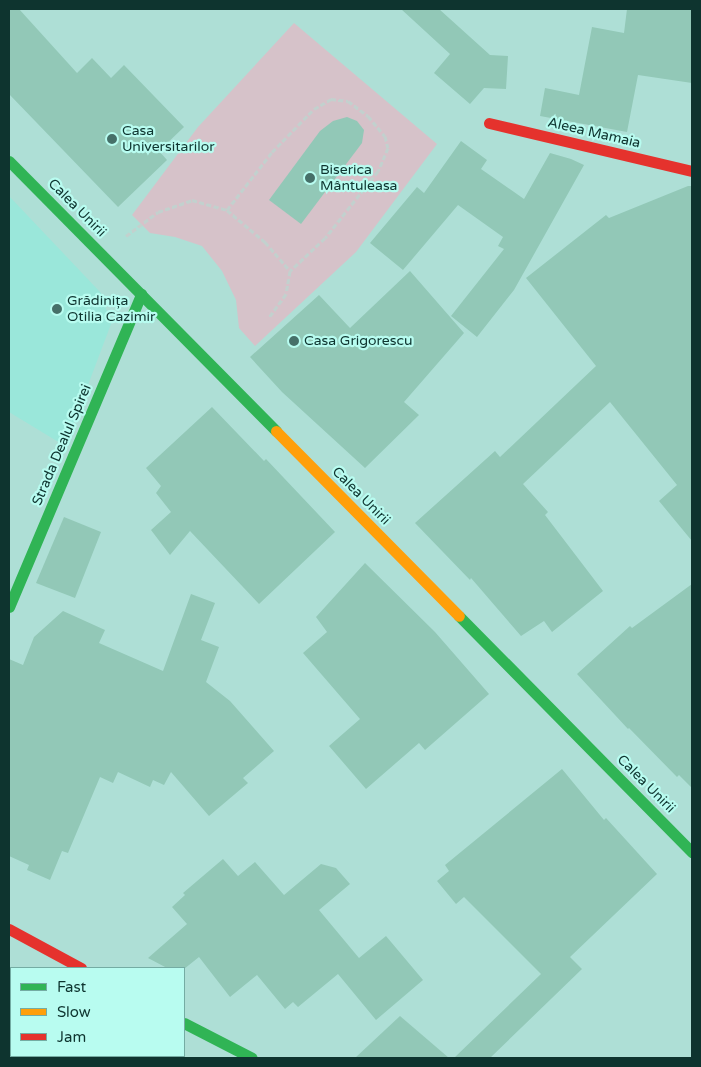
<!DOCTYPE html>
<meta charset="utf-8">
<style>
body{margin:0}
#map{position:relative;width:701px;height:1067px;overflow:hidden;background:#aedfd6;font-family:"Varela Round",sans-serif}
div>[style]{position:absolute}
.built>*{inset:0;background:#9ae7da}
.green>*{inset:0;background:#d6c2c9}
.building>*{inset:0;background:#92c8b7}
.path>*{height:3px;margin-top:-1.5px;transform-origin:0;background:repeating-linear-gradient(90deg,#c2d1ce 0 5px,transparent 0 7.5px)}
.fast>*{height:11px;margin:-5.5px;padding:0 5.5px;transform-origin:5.5px;border-radius:5.5px;background:#30b455}
.slow>*{height:11px;margin:-5.5px;padding:0 5.5px;transform-origin:5.5px;border-radius:5.5px;background:#ff9f0a}
.jam>*{height:11px;margin:-5.5px;padding:0 5.5px;transform-origin:5.5px;border-radius:5.5px;background:#e5322d}
.dots>*{width:14px;height:14px;translate:-50% -50%;box-sizing:border-box;border:2px solid #b8fcf0;border-radius:50%}
span{translate:-50% -50%;white-space:nowrap;text-align:center;line-height:1.15;-webkit-text-stroke:4.5px #b8fcf0;paint-order:stroke}
.poi-label{font-size:14px;color:#0e342f}
.left{translate:0 -50%;text-align:left}
.street-label{font-size:14px;color:#0e342f}
.frame{position:absolute;inset:0;border:10px solid #0e342f;pointer-events:none}
.legend{position:absolute;left:10px;top:967px;width:175px;height:90px;box-sizing:border-box;background:#b8fcf0;border:1px solid #74aca3;margin:0;padding:6px 9px;list-style:none;font-size:15px;color:#0e342f}
.legend li{display:flex;align-items:center;gap:10px;height:25px}
.legend b{width:25px;border:1px solid #74aca3}
</style>
<div id="map">
<div class="built">
<i style="clip-path:polygon(9px 196px,101px 293px,111px 324px,65px 446px,9px 412px)"></i>
</div>
<div class="green">
<i style="clip-path:polygon(294px 23px,437px 144px,356px 252px,255px 346px,239px 328px,236px 300px,222px 271px,202px 246px,175px 237px,150px 233px,132px 215px,198px 127px)"></i>
</div>
<div class="building">
<i style="clip-path:polygon(9px 9px,19px 9px,77px 73px,92px 58px,111px 78px,124px 65px,184px 127px,159px 151px,167px 160px,118px 207px,9px 94px)"></i>
<i style="clip-path:polygon(401px 9px,439px 9px,490px 55px,508px 56px,506px 89px,484px 88px,470px 104px,434px 73px,450px 54px)"></i>
<i style="clip-path:polygon(627px 9px,692px 9px,692px 83px,638px 75px,627px 132px,540px 116px,545px 88px,579px 95px,592px 27px,624px 33px)"></i>
<i style="clip-path:polygon(347px 117px,357px 121px,364px 130px,362px 143px,301px 224px,269px 200px,320px 131px,333px 121px)"></i>
<i style="clip-path:polygon(461px 141px,487px 160px,481px 169px,524px 199px,550px 153px,571px 159px,584px 165px,514px 290px,477px 337px,451px 316px,504px 249px,498px 246px,503px 237px,458px 205px,403px 270px,370px 243px,417px 187px,424px 193px)"></i>
<i style="clip-path:polygon(688px 186px,692px 186px,692px 541px,659px 501px,677px 485px,610px 402px,523px 484px,548px 512px,545px 515px,603px 591px,552px 632px,544px 621px,521px 636px,471px 578px,470px 580px,415px 523px,495px 451px,500px 457px,596px 366px,526px 278px,606px 215px,609px 218px)"></i>
<i style="clip-path:polygon(410px 271px,464px 333px,404px 402px,419px 415px,365px 468px,282px 392px,250px 357px,319px 295px,350px 328px)"></i>
<i style="clip-path:polygon(212px 407px,264px 461px,266px 459px,335px 532px,259px 604px,190px 531px,170px 555px,151px 530px,171px 512px,156px 493px,161px 486px,146px 468px)"></i>
<i style="clip-path:polygon(64px 517px,101px 532px,75px 598px,36px 583px)"></i>
<i style="clip-path:polygon(365px 563px,435px 632px,489px 694px,425px 750px,419px 743px,366px 789px,329px 746px,360px 719px,303px 653px,327px 632px,316px 617px)"></i>
<i style="clip-path:polygon(692px 584px,692px 788px,679px 775px,677px 777px,629px 728px,628px 729px,577px 674px,630px 626px,632px 628px)"></i>
<i style="clip-path:polygon(191px 594px,215px 603px,201px 640px,219px 647px,206px 682px,230px 701px,274px 751px,243px 778px,248px 783px,209px 816px,171px 772px,164px 785px,153px 780px,150px 787px,118px 772px,113px 783px,100px 777px,68px 853px,62px 851px,50px 880px,27px 870px,29px 865px,9px 856px,9px 659px,23px 665px,34px 637px,63px 611px,105px 630px,99px 643px,163px 671px)"></i>
<i style="clip-path:polygon(562px 769px,604px 820px,606px 818px,657px 874px,570px 957px,582px 969px,490px 1058px,454px 1058px,541px 974px,464px 897px,456px 904px,437px 881px,449px 871px,445px 865px)"></i>
<i style="clip-path:polygon(223px 859px,238px 876px,255px 862px,284px 895px,321px 864px,336px 868px,350px 884px,319px 910px,359px 958px,386px 936px,423px 980px,376px 1020px,338px 974px,298px 1007px,293px 1002px,285px 1009px,257px 975px,230px 997px,199px 957px,184px 969px,167px 968px,148px 958px,187px 924px,172px 907px,185px 895px,183px 893px)"></i>
<i style="clip-path:polygon(400px 1016px,449px 1058px,355px 1058px)"></i>
</div>
<div class="path">
<i style="left:227px;top:210px;width:73px;rotate:-52.2deg"></i>
<i style="left:272px;top:152px;width:60px;rotate:-45.7deg"></i>
<i style="left:314px;top:109px;width:20px;rotate:-30deg"></i>
<i style="left:331px;top:99px;width:17px;rotate:7deg"></i>
<i style="left:348px;top:101px;width:25px;rotate:37deg"></i>
<i style="left:368px;top:116px;width:26px;rotate:50deg"></i>
<i style="left:385px;top:136px;width:12px;rotate:76deg"></i>
<i style="left:388px;top:148px;width:25px;rotate:113deg"></i>
<i style="left:378px;top:171px;width:85px;rotate:128.3deg"></i>
<i style="left:325px;top:238px;width:48px;rotate:136.7deg"></i>
<i style="left:126px;top:236px;width:40px;rotate:-37deg"></i>
<i style="left:158px;top:212px;width:36px;rotate:-19deg"></i>
<i style="left:192px;top:200px;width:36px;rotate:16deg"></i>
<i style="left:227px;top:210px;width:50px;rotate:40.1deg"></i>
<i style="left:265px;top:242px;width:38px;rotate:49deg"></i>
<i style="left:290px;top:271px;width:23px;rotate:100deg"></i>
<i style="left:286px;top:294px;width:29px;rotate:126deg"></i>
</div>
<div class="fast">
<i style="left:9px;top:161px;width:380px;rotate:45.3deg"></i>
<i style="left:9px;top:607px;width:340px;rotate:-67.1deg"></i>
<i style="left:459px;top:616px;width:332px;rotate:45.4deg"></i>
<i style="left:184px;top:1023px;width:76px;rotate:27.2deg"></i>
</div>
<div class="slow">
<i style="left:276px;top:431px;width:260px;rotate:45.3deg"></i>
</div>
<div class="jam">
<i style="left:489px;top:123px;width:209px;rotate:13.3deg"></i>
<i style="left:9px;top:929px;width:82px;rotate:28.4deg"></i>
</div>
<div class="dots">
<i style="left:112px;top:139px;background:#467069"></i>
<i style="left:310px;top:178px;background:#467069"></i>
<i style="left:57px;top:309px;background:#467069"></i>
<i style="left:294px;top:341px;background:#467069"></i>
</div>
<div class="poi-label">
<span class="left" style="left:122px;top:139px">Casa<br>Universitarilor</span>
<span class="left" style="left:320px;top:178px">Biserica<br>Mântuleasa</span>
<span class="left" style="left:67px;top:309px">Grădinița<br>Otilia Cazimir</span>
<span class="left" style="left:304px;top:341px">Casa Grigorescu</span>
</div>
<div class="street-label">
<span style="left:594px;top:133px;rotate:13deg">Aleea Mamaia</span>
<span style="left:77px;top:208px;rotate:45deg">Calea Unirii</span>
<span style="left:62px;top:445px;rotate:-67deg">Strada Dealul Spirei</span>
<span style="left:361px;top:496px;rotate:45deg">Calea Unirii</span>
<span style="left:646px;top:784px;rotate:45deg">Calea Unirii</span>
</div>
<div class="frame"></div>
<ul class="legend">
<li><b style="height:6px;background:#30b455"></b>Fast</li>
<li><b style="height:6px;background:#ff9f0a"></b>Slow</li>
<li><b style="height:6px;background:#e5322d"></b>Jam</li>
</ul>
</div>
